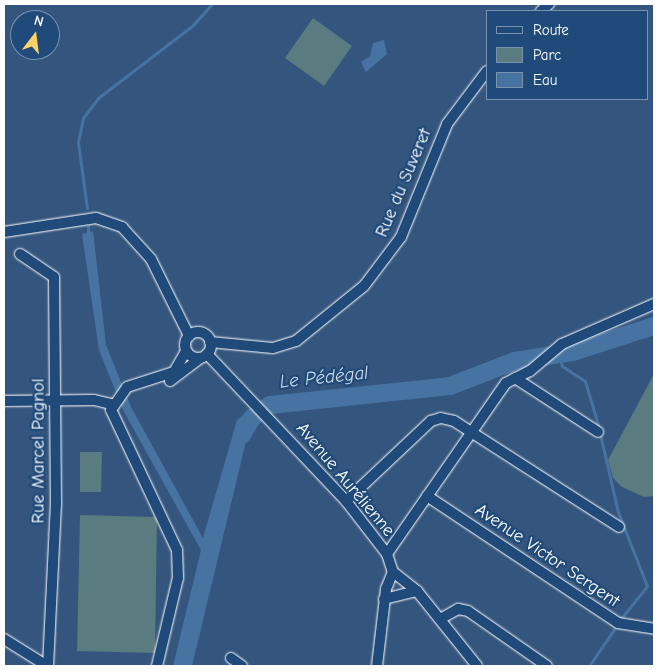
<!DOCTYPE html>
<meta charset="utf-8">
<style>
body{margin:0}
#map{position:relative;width:658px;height:670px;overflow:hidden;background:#34557d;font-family:"Comic Neue",sans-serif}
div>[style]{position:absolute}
.green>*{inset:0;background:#5a7b7f}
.water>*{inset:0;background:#4773a2}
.stream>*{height:3px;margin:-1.5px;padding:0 1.5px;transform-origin:1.5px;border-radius:1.5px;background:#4773a2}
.river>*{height:18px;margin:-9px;padding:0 9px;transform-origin:9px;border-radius:9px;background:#4773a2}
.roads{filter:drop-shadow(0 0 1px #fff) drop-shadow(0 0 1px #fff)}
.minor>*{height:10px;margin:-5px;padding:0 5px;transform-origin:5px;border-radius:5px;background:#1f4a7a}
.minor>.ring{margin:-5px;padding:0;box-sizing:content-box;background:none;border:10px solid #1f4a7a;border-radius:50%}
span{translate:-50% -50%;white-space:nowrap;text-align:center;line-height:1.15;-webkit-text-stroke:4.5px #1f4a7a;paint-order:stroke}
.street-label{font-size:18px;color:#fff}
.water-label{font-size:19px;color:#d1dce8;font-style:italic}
.frame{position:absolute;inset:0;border:5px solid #fff;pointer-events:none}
.legend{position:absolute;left:486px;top:10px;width:162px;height:90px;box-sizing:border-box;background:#1f4a7a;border:1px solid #7992af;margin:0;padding:6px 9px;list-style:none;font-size:15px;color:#fff}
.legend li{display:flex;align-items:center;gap:10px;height:25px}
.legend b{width:25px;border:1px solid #7992af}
.north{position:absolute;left:10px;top:10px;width:50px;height:50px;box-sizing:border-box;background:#1f4a7a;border:1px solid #7992af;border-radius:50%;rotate:15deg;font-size:14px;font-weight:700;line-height:20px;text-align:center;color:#fff}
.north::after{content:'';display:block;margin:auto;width:18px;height:22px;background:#ffd166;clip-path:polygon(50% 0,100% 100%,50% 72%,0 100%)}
</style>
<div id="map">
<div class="green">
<i style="clip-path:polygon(313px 18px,352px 46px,324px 86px,285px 58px)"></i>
<i style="clip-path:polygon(654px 374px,654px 496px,644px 497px,622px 487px,613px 478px,608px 460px)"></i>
<i style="clip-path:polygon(80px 452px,102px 452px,101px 492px,80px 492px)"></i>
<i style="clip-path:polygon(80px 515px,157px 517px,155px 653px,77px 651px)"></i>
</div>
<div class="water">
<i style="clip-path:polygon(384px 40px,387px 54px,366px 72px,361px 62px,370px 56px,373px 43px)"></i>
<i style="clip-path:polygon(93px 231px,106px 345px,131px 407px,203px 538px,237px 420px,249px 410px,258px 419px,249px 429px,192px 666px,173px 666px,201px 550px,124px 412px,99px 350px,82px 234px)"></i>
</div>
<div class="stream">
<i style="left:87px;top:208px;width:67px;rotate:-97.8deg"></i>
<i style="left:78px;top:142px;width:25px;rotate:-78deg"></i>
<i style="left:83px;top:118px;width:25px;rotate:-53deg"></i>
<i style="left:98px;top:98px;width:120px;rotate:-37.5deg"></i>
<i style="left:193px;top:25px;width:28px;rotate:-48deg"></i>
<i style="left:88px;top:235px;width:9px;rotate:-90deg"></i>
<i style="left:559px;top:355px;width:11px;rotate:75deg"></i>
<i style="left:562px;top:366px;width:27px;rotate:33deg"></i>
<i style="left:585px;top:381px;width:49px;rotate:73.4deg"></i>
<i style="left:600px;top:434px;width:80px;rotate:77deg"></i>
<i style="left:618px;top:512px;width:79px;rotate:68.6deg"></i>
<i style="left:647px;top:586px;width:43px;rotate:128.5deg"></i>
<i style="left:589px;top:666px;width:50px;rotate:-55.7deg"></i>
</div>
<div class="river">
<i style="left:242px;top:435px;width:20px;rotate:-60deg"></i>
<i style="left:252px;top:418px;width:22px;rotate:-36deg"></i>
<i style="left:270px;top:405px;width:181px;rotate:-6deg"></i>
<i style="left:450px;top:386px;width:70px;rotate:-21deg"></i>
<i style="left:515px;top:361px;width:59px;rotate:-8.8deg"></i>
<i style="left:573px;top:352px;width:85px;rotate:-17.8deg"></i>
</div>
<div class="roads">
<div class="minor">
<i style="left:541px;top:11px;width:11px;rotate:-41deg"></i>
<i style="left:4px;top:232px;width:93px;rotate:-8.7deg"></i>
<i style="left:96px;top:218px;width:28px;rotate:19deg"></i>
<i style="left:122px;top:227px;width:43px;rotate:47.8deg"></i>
<i style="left:151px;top:259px;width:86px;rotate:63.7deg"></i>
<i style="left:20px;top:254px;width:41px;rotate:34.1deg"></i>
<i style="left:54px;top:277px;width:226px;rotate:89.5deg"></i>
<i style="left:56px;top:503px;width:163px;rotate:92.8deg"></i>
<i class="ring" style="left:185px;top:332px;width:16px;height:16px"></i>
<i style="left:210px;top:342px;width:63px;rotate:5.4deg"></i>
<i style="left:273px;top:348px;width:24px;rotate:-17deg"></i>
<i style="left:296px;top:341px;width:87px;rotate:-39deg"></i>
<i style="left:364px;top:286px;width:61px;rotate:-52.9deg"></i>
<i style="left:401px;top:237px;width:122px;rotate:-67.8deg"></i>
<i style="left:447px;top:124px;width:66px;rotate:-53deg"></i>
<i style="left:207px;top:354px;width:202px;rotate:46.6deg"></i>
<i style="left:346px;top:501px;width:67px;rotate:52.3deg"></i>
<i style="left:387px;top:554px;width:19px;rotate:72deg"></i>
<i style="left:393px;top:572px;width:31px;rotate:38deg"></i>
<i style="left:417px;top:591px;width:96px;rotate:51.3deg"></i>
<i style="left:515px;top:378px;width:99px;rotate:33deg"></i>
<i style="left:170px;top:381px;width:38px;rotate:-37deg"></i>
<i style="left:4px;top:401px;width:90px;rotate:-0.6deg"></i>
<i style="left:94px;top:400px;width:18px;rotate:13deg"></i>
<i style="left:427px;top:496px;width:229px;rotate:33.6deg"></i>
<i style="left:618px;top:623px;width:36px;rotate:9deg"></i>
<i style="left:346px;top:501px;width:117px;rotate:-43.3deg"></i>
<i style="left:431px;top:421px;width:10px;rotate:-17deg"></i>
<i style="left:441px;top:418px;width:13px;rotate:13deg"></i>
<i style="left:454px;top:421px;width:196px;rotate:32.7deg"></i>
<i style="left:387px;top:554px;width:208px;rotate:-55.2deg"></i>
<i style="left:506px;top:383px;width:27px;rotate:-27deg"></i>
<i style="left:530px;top:371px;width:42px;rotate:-40.2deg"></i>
<i style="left:562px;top:344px;width:100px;rotate:-23.5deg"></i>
<i style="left:384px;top:599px;width:34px;rotate:-14deg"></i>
<i style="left:440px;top:619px;width:21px;rotate:-29deg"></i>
<i style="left:458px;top:609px;width:10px;rotate:11deg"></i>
<i style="left:468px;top:611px;width:96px;rotate:34.8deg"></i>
<i style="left:4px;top:639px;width:51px;rotate:32.1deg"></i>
<i style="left:231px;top:658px;width:14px;rotate:36deg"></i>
<i style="left:157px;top:666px;width:90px;rotate:-76.6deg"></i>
<i style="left:178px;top:578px;width:28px;rotate:-92deg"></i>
<i style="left:177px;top:550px;width:155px;rotate:-115.2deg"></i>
<i style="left:111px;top:410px;width:28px;rotate:-55deg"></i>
<i style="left:127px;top:387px;width:49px;rotate:-17.7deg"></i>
<i style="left:174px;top:372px;width:24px;rotate:-60deg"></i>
<i style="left:377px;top:666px;width:78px;rotate:-83.3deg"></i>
<i style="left:386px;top:589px;width:18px;rotate:-68deg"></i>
</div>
</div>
<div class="street-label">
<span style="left:404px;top:183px;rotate:-67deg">Rue du Suveret</span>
<span style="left:39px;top:451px;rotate:-90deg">Rue Marcel Pagnol</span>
<span style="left:345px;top:480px;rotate:50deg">Avenue Aurélienne</span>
<span style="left:547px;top:556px;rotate:34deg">Avenue Victor Sergent</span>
</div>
<div class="water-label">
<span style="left:324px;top:378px;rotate:-6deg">Le Pédégal</span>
</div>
<div class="frame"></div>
<ul class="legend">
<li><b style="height:6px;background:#1f4a7a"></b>Route</li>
<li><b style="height:14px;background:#5a7b7f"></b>Parc</li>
<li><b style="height:14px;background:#4773a2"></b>Eau</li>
</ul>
<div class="north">N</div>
</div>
